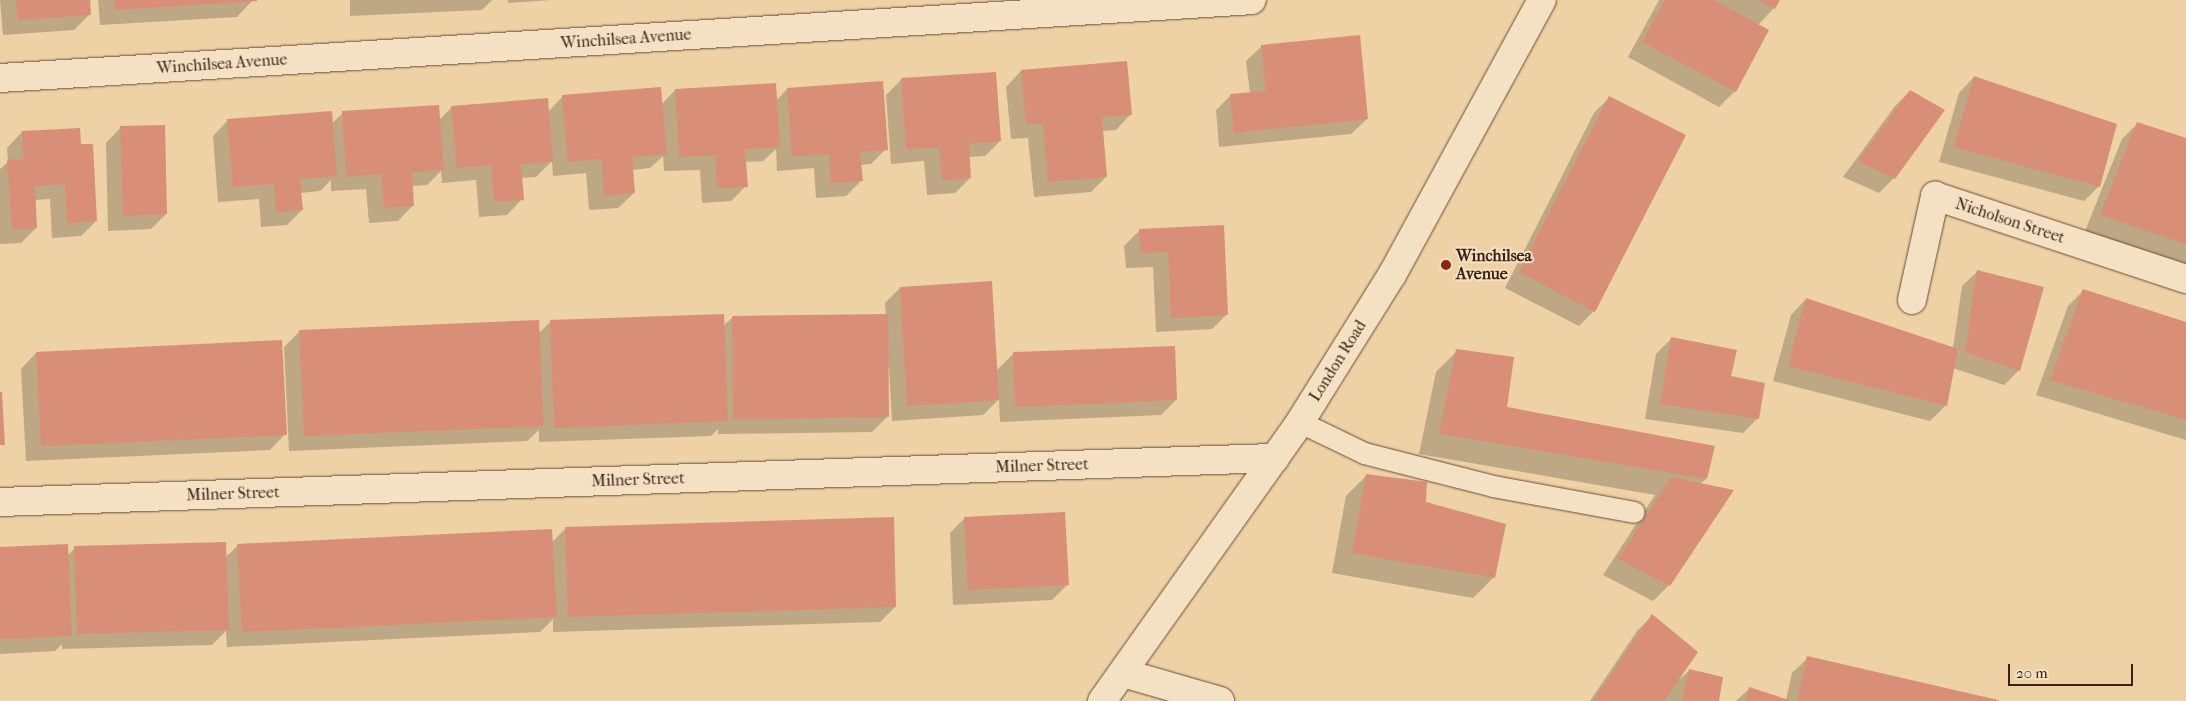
<!DOCTYPE html>
<style>
body{margin:0}
#map{position:relative;width:2186px;height:701px;overflow:hidden;background:#eed1a5;font-family:"IM FELL French Canon",serif}
div>[style]{position:absolute}
.shadow>*{inset:0;background:#0003}
.building>*{inset:0;background:#d98e78}
.roads{filter:drop-shadow(0 0 1px #674d38) drop-shadow(0 0 1px #674d38)}
.service>*{height:21px;margin:-10.5px;padding:0 10.5px;transform-origin:10.5px;border-radius:10.5px;background:#f4e1c4}
.minor>*{height:28px;margin:-14px;padding:0 14px;transform-origin:14px;border-radius:14px;background:#f4e1c4}
.secondary>*{height:28px;margin:-14px;padding:0 14px;transform-origin:14px;border-radius:14px;background:#f4e1c4}
.dots>*{width:14px;height:14px;translate:-50% -50%;box-sizing:border-box;border:2px solid #f4e1c4;border-radius:50%}
span{translate:-50% -50%;white-space:nowrap;text-align:center;line-height:1.15;-webkit-text-stroke:4px #f4e1c4;paint-order:stroke}
.street-label{font-size:16px;color:#3a2113}
.poi-label{font-size:16px;color:#3a2113;font-weight:700}
.left{translate:0 -50%;text-align:left}
.scale{position:absolute;left:2008px;top:664px;width:125px;height:22px;box-sizing:border-box;border:2px solid #3a2113;border-top:0;padding-left:6px;font-size:15px;line-height:18px;white-space:nowrap;color:#3a2113;-webkit-text-stroke:4px #f4e1c4;paint-order:stroke}
</style>
<div id="map">
<div class="shadow">
<i style="clip-path:polygon(0 0,88px 0,90px 14px,74px 30px,3px 35px)"></i>
<i style="clip-path:polygon(98px 0,252px 0,252px 1px,237px 17px,100px 25px)"></i>
<i style="clip-path:polygon(350px 0,492px 0,482px 10px,350px 16px)"></i>
<i style="clip-path:polygon(508px 0,551px 0,508px 3px)"></i>
<i style="clip-path:polygon(1659px 0,1778px 0,1774px 8px,1758px 25px,1735px 91px,1719px 107px,1628px 57px)"></i>
<i style="clip-path:polygon(1262px 46px,1367px 119px,1351px 134px,1219px 147px,1216px 110px,1231px 95px,1250px 93px,1246px 61px)"></i>
<i style="clip-path:polygon(1021px 71px,1131px 114px,1116px 130px,1102px 131px,1106px 177px,1091px 192px,1034px 197px,1028px 138px,1011px 139px,1006px 87px)"></i>
<i style="clip-path:polygon(1974px 77px,2099px 186px,2084px 201px,1939px 162px,1959px 93px)"></i>
<i style="clip-path:polygon(901px 80px,1000px 141px,985px 156px,969px 157px,970px 178px,955px 193px,927px 195px,924px 161px,891px 164px,886px 95px)"></i>
<i style="clip-path:polygon(787px 89px,886px 149px,871px 164px,860px 165px,862px 180px,846px 196px,816px 198px,814px 168px,777px 171px,776px 149px,763px 161px,745px 162px,746px 186px,731px 201px,702px 203px,700px 170px,664px 171px,663px 156px,650px 168px,632px 170px,634px 193px,618px 208px,589px 210px,586px 173px,553px 176px,552px 161px,536px 177px,520px 178px,522px 199px,507px 215px,479px 217px,476px 180px,442px 183px,441px 171px,427px 185px,412px 186px,413px 205px,398px 221px,369px 223px,366px 189px,331px 191px,331px 180px,320px 191px,300px 193px,302px 210px,287px 225px,261px 227px,259px 199px,218px 202px,213px 136px,228px 120px,331px 124px,343px 113px,439px 120px,452px 107px,548px 112px,563px 96px,662px 104px,675px 90px,776px 101px)"></i>
<i style="clip-path:polygon(1910px 91px,1894px 178px,1879px 193px,1843px 177px,1895px 106px)"></i>
<i style="clip-path:polygon(1609px 98px,1594px 311px,1579px 326px,1505px 288px,1594px 113px)"></i>
<i style="clip-path:polygon(2137px 124px,2186px 139px,2186px 264px,2085px 231px,2122px 139px)"></i>
<i style="clip-path:polygon(121px 127px,166px 214px,151px 229px,108px 231px,106px 143px)"></i>
<i style="clip-path:polygon(22px 132px,80px 146px,96px 221px,81px 236px,52px 238px,50px 199px,34px 200px,36px 228px,21px 243px,0 244px,0 169px,8px 162px,7px 148px)"></i>
<i style="clip-path:polygon(1223px 226px,1227px 314px,1212px 329px,1156px 332px,1153px 267px,1126px 268px,1124px 246px,1140px 230px)"></i>
<i style="clip-path:polygon(1978px 271px,2019px 370px,2004px 385px,1953px 368px,1946px 405px,1930px 421px,1773px 381px,1791px 315px,1806px 299px,1953px 348px,1962px 286px)"></i>
<i style="clip-path:polygon(900px 288px,996px 371px,1013px 354px,1176px 400px,1161px 415px,1000px 422px,999px 399px,983px 415px,892px 421px,889px 367px,887px 367px,887px 417px,872px 432px,718px 434px,718px 429px,711px 436px,539px 442px,539px 430px,527px 441px,289px 451px,284px 347px,300px 331px,538px 334px,551px 321px,723px 326px,733px 317px,886px 316px,885px 303px)"></i>
<i style="clip-path:polygon(2084px 290px,2186px 323px,2186px 440px,2036px 395px,2068px 306px)"></i>
<i style="clip-path:polygon(1671px 339px,1730px 377px,1758px 418px,1743px 433px,1645px 419px,1656px 354px)"></i>
<i style="clip-path:polygon(1457px 351px,1506px 408px,1706px 479px,1700px 484px,1732px 491px,1669px 585px,1653px 601px,1603px 575px,1655px 495px,1419px 454px,1436px 372px)"></i>
<i style="clip-path:polygon(36px 353px,285px 434px,270px 450px,26px 461px,21px 369px)"></i>
<i style="clip-path:polygon(1367px 475px,1494px 577px,1473px 598px,1332px 573px,1346px 496px)"></i>
<i style="clip-path:polygon(965px 518px,1067px 585px,1052px 600px,953px 605px,950px 533px)"></i>
<i style="clip-path:polygon(566px 528px,895px 607px,880px 622px,553px 632px,553px 619px,540px 632px,227px 647px,226px 631px,212px 645px,62px 649px,62px 644px,55px 651px,0 654px,0 548px,68px 555px,75px 548px,225px 558px,238px 545px,552px 542px)"></i>
<i style="clip-path:polygon(1652px 616px,1676px 682px,1690px 670px,1718px 701px,1590px 701px,1637px 631px)"></i>
<i style="clip-path:polygon(1808px 658px,1996px 701px,1736px 701px,1749px 689px,1786px 700px,1792px 673px)"></i>
</div>
<div class="building">
<i style="clip-path:polygon(16px 0,90px 0,91px 15px,18px 20px)"></i>
<i style="clip-path:polygon(114px 0,257px 0,257px 1px,115px 10px)"></i>
<i style="clip-path:polygon(1665px 0,1714px 0,1769px 30px,1736px 92px,1642px 42px)"></i>
<i style="clip-path:polygon(1758px 0,1780px 0,1775px 9px)"></i>
<i style="clip-path:polygon(1360px 35px,1368px 119px,1234px 133px,1230px 94px,1266px 91px,1261px 45px)"></i>
<i style="clip-path:polygon(1127px 61px,1132px 115px,1102px 117px,1107px 177px,1048px 182px,1043px 123px,1026px 124px,1021px 70px)"></i>
<i style="clip-path:polygon(996px 72px,1001px 141px,969px 144px,971px 178px,942px 180px,939px 147px,906px 149px,901px 78px)"></i>
<i style="clip-path:polygon(1974px 76px,2117px 124px,2100px 187px,1954px 147px)"></i>
<i style="clip-path:polygon(883px 81px,888px 150px,860px 152px,863px 181px,831px 183px,829px 154px,792px 156px,787px 88px)"></i>
<i style="clip-path:polygon(776px 83px,780px 147px,745px 149px,748px 187px,717px 188px,715px 155px,679px 157px,675px 89px)"></i>
<i style="clip-path:polygon(661px 87px,667px 154px,632px 157px,635px 193px,604px 196px,601px 159px,568px 162px,562px 95px)"></i>
<i style="clip-path:polygon(1910px 90px,1945px 110px,1895px 179px,1858px 161px)"></i>
<i style="clip-path:polygon(1609px 96px,1686px 135px,1595px 312px,1519px 272px)"></i>
<i style="clip-path:polygon(548px 98px,553px 162px,521px 164px,524px 200px,494px 202px,491px 165px,457px 168px,451px 106px)"></i>
<i style="clip-path:polygon(439px 105px,444px 170px,412px 172px,414px 206px,384px 208px,381px 174px,346px 177px,342px 111px)"></i>
<i style="clip-path:polygon(332px 111px,337px 176px,300px 179px,303px 210px,276px 212px,274px 184px,233px 187px,227px 119px)"></i>
<i style="clip-path:polygon(2137px 122px,2186px 138px,2186px 244px,2100px 215px)"></i>
<i style="clip-path:polygon(165px 125px,167px 214px,123px 216px,120px 126px)"></i>
<i style="clip-path:polygon(80px 128px,81px 144px,93px 144px,97px 221px,67px 223px,65px 184px,35px 186px,37px 228px,12px 230px,7px 160px,23px 159px,22px 131px)"></i>
<i style="clip-path:polygon(1224px 225px,1228px 315px,1171px 318px,1168px 252px,1141px 253px,1139px 229px)"></i>
<i style="clip-path:polygon(1977px 270px,2044px 287px,2020px 371px,1965px 352px)"></i>
<i style="clip-path:polygon(992px 281px,999px 400px,907px 406px,900px 287px)"></i>
<i style="clip-path:polygon(2083px 289px,2186px 322px,2186px 420px,2050px 380px)"></i>
<i style="clip-path:polygon(1806px 298px,1958px 349px,1947px 406px,1788px 366px)"></i>
<i style="clip-path:polygon(724px 314px,728px 421px,554px 428px,550px 320px)"></i>
<i style="clip-path:polygon(888px 314px,889px 417px,733px 419px,732px 316px)"></i>
<i style="clip-path:polygon(539px 320px,544px 426px,304px 436px,299px 330px)"></i>
<i style="clip-path:polygon(1671px 337px,1737px 350px,1731px 376px,1765px 383px,1759px 419px,1660px 404px)"></i>
<i style="clip-path:polygon(282px 340px,287px 435px,41px 446px,36px 352px)"></i>
<i style="clip-path:polygon(1175px 346px,1177px 400px,1015px 407px,1013px 352px)"></i>
<i style="clip-path:polygon(1456px 349px,1514px 357px,1507px 407px,1715px 446px,1707px 479px,1439px 434px)"></i>
<i style="clip-path:polygon(0 392px,2px 392px,5px 445px,0 445px)"></i>
<i style="clip-path:polygon(1366px 474px,1427px 482px,1426px 502px,1506px 524px,1495px 578px,1352px 553px)"></i>
<i style="clip-path:polygon(1671px 477px,1734px 490px,1670px 586px,1618px 559px)"></i>
<i style="clip-path:polygon(1065px 512px,1069px 585px,968px 590px,964px 517px)"></i>
<i style="clip-path:polygon(894px 517px,896px 607px,568px 617px,565px 527px)"></i>
<i style="clip-path:polygon(552px 529px,557px 617px,242px 632px,237px 544px)"></i>
<i style="clip-path:polygon(226px 542px,229px 630px,77px 634px,74px 546px)"></i>
<i style="clip-path:polygon(68px 544px,72px 636px,0 639px,0 547px)"></i>
<i style="clip-path:polygon(1652px 614px,1698px 652px,1664px 701px,1593px 701px)"></i>
<i style="clip-path:polygon(1807px 656px,1998px 700px,1998px 701px,1797px 701px)"></i>
<i style="clip-path:polygon(1689px 669px,1723px 677px,1719px 701px,1682px 701px)"></i>
<i style="clip-path:polygon(1749px 687px,1792px 701px,1746px 701px)"></i>
</div>
<div class="roads">
<div class="service">
<i style="left:1300px;top:422px;width:71px;rotate:25.8deg"></i>
<i style="left:1364px;top:453px;width:133px;rotate:14.3deg"></i>
<i style="left:1493px;top:486px;width:143px;rotate:10.4deg"></i>
</div>
<div class="minor">
<i style="left:0;top:78px;width:1254px;rotate:-3.56deg"></i>
<i style="left:1912px;top:300px;width:107px;rotate:-77.5deg"></i>
<i style="left:1935px;top:196px;width:264px;rotate:18.3deg"></i>
<i style="left:0;top:502px;width:1276px;rotate:-1.98deg"></i>
<i style="left:1123px;top:673px;width:101px;rotate:16.1deg"></i>
</div>
<div class="secondary">
<i style="left:1102px;top:701px;width:342px;rotate:-54.6deg"></i>
<i style="left:1300px;top:422px;width:173px;rotate:-58deg"></i>
<i style="left:1392px;top:275px;width:313px;rotate:-61.4deg"></i>
</div>
</div>
<div class="dots">
<i style="left:1446px;top:265px;background:#8f2418"></i>
</div>
<div class="street-label">
<span style="left:626px;top:39px;rotate:-4deg">Winchilsea Avenue</span>
<span style="left:222px;top:64px;rotate:-4deg">Winchilsea Avenue</span>
<span style="left:2010px;top:221px;rotate:18deg">Nicholson Street</span>
<span style="left:1338px;top:361px;rotate:-58deg">London Road</span>
<span style="left:1042px;top:466px;rotate:-2deg">Milner Street</span>
<span style="left:638px;top:480px;rotate:-2deg">Milner Street</span>
<span style="left:233px;top:494px;rotate:-2deg">Milner Street</span>
</div>
<div class="poi-label">
<span class="left" style="left:1456px;top:265px">Winchilsea<br>Avenue</span>
</div>
<div class="scale">20 m</div>
</div>
